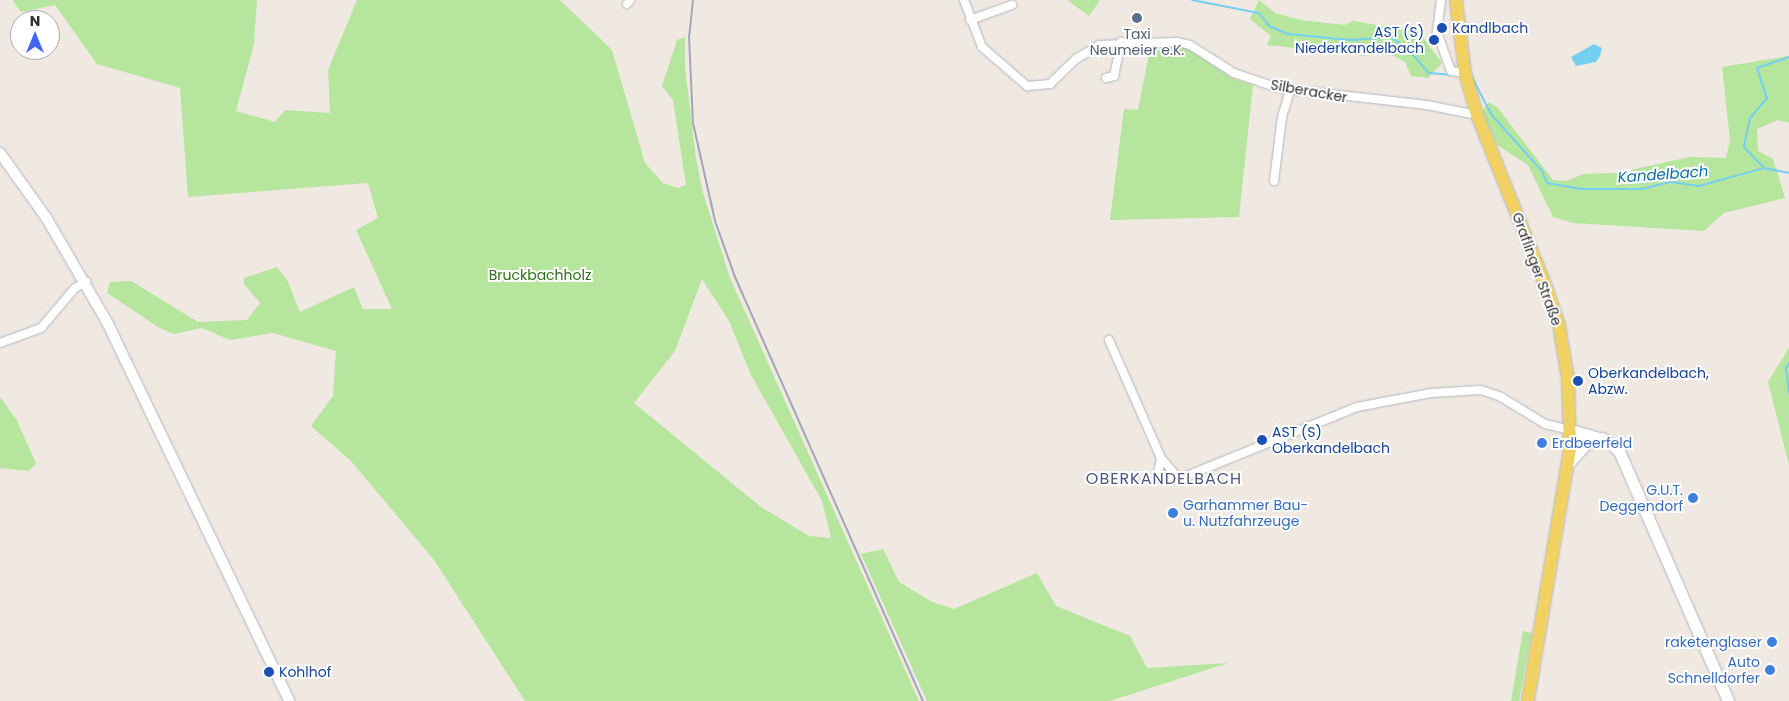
<!DOCTYPE html>
<meta charset="utf-8">
<style>
body{margin:0}
#map{position:relative;width:1789px;height:701px;overflow:hidden;background:#efe9e1;font-family:Poppins,sans-serif}
div>[style]{position:absolute}
.green>*{inset:0;background:#b6e59e}
.water>*{inset:0;background:#75cff0}
.stream>*{height:2px;margin:-1px;padding:0 1px;transform-origin:1px;border-radius:1px;background:#75cff0}
.roads{filter:drop-shadow(0 0 1px #b4b7c1) drop-shadow(0 0 1px #b4b7c1)}
.minor>*{height:8px;margin:-4px;padding:0 4px;transform-origin:4px;border-radius:4px;background:#fff}
.tertiary>*{height:10px;margin:-5px;padding:0 5px;transform-origin:5px;border-radius:5px;background:#fff}
.secondary>*{height:11px;margin:-5.5px;padding:0 5.5px;transform-origin:5.5px;border-radius:5.5px;background:#fff}
.primary>*{height:12px;margin:-6px;padding:0 6px;transform-origin:6px;border-radius:6px;background:#f2d163}
.rail>*{height:2px;margin:-1px;padding:0 1px;transform-origin:1px;border-radius:1px;background:#a3a6b8}
.dots>*{width:14px;height:14px;translate:-50% -50%;box-sizing:border-box;border:2px solid #fff;border-radius:50%}
span{translate:-50% -50%;white-space:nowrap;text-align:center;line-height:1.15;-webkit-text-stroke:4px #fff;paint-order:stroke}
.transit-label{font-size:14px;color:#164399}
.left{translate:0 -50%;text-align:left}
.right{translate:-100% -50%;text-align:right}
.service-label{font-size:14px;color:#4e5e75}
.street-label{font-size:14px;color:#2e2e2e}
.park-label{font-size:14px;color:#2c6e1b}
.shop-label{font-size:14px;color:#366cbe}
.water-label{font-size:15px;color:#0d6fa3;font-style:italic}
.quarter-label{font-size:16px;color:#4d5680;letter-spacing:1px}
.north{position:absolute;left:10px;top:10px;width:50px;height:50px;box-sizing:border-box;background:#fff;border:1px solid #ababab;border-radius:50%;rotate:0deg;font-size:14px;font-weight:700;line-height:20px;text-align:center;color:#2e2e2e}
.north::after{content:'';display:block;margin:auto;width:18px;height:22px;background:#4264fb;clip-path:polygon(50% 0,100% 100%,50% 72%,0 100%)}
</style>
<div id="map">
<div class="green">
<i style="clip-path:polygon(evenodd,12px 0,257px 0,254px 44px,236px 111px,275px 122px,285px 110px,330px 113px,328px 70px,357px 0,560px 0,612px 50px,645px 163px,663px 183px,678px 188px,686px 185px,673px 100px,662px 86px,677px 40px,685px 37px,685px 68px,696px 159px,703px 193px,730px 278px,919px 701px,525px 701px,434px 560px,351px 461px,311px 426px,333px 396px,336px 351px,273px 333px,230px 340px,202px 328px,174px 334px,158px 327px,107px 293px,110px 282px,131px 281px,198px 322px,247px 320px,260px 303px,244px 284px,244px 278px,277px 267px,287px 280px,300px 312px,354px 287px,363px 309px,392px 309px,356px 230px,378px 218px,368px 183px,188px 197px,180px 88px,97px 64px,55px 5px,21px 12px,12px 0,702px 279px,729px 321px,751px 375px,822px 501px,831px 538px,809px 536px,761px 507px,634px 403px,675px 351px,702px 279px)"></i>
<i style="clip-path:polygon(1067px 0,1100px 0,1089px 16px)"></i>
<i style="clip-path:polygon(1259px 0,1275px 13px,1301px 20px,1345px 25px,1353px 21px,1419px 32px,1442px 63px,1428px 78px,1411px 76px,1405px 62px,1379px 48px,1365px 56px,1267px 45px,1271px 36px,1250px 19px)"></i>
<i style="clip-path:polygon(1151px 44px,1187px 48px,1232px 78px,1253px 85px,1239px 217px,1110px 220px,1124px 109px,1138px 110px)"></i>
<i style="clip-path:polygon(1789px 56px,1789px 123px,1778px 120px,1757px 129px,1758px 151px,1773px 159px,1785px 198px,1724px 213px,1704px 231px,1573px 223px,1553px 217px,1528px 165px,1497px 145px,1482px 111px,1489px 102px,1498px 108px,1553px 180px,1567px 181px,1583px 174px,1616px 173px,1690px 157px,1726px 158px,1730px 140px,1722px 67px)"></i>
<i style="clip-path:polygon(1789px 348px,1789px 465px,1768px 382px)"></i>
<i style="clip-path:polygon(0 397px,16px 419px,36px 463px,29px 471px,0 468px)"></i>
<i style="clip-path:polygon(883px 549px,899px 582px,932px 602px,954px 609px,1037px 573px,1056px 606px,1130px 636px,1147px 668px,1228px 663px,1110px 701px,927px 701px,861px 554px)"></i>
<i style="clip-path:polygon(1523px 631px,1532px 633px,1519px 701px,1511px 701px)"></i>
</div>
<div class="water">
<i style="clip-path:polygon(1594px 44px,1602px 48px,1600px 56px,1596px 62px,1576px 66px,1571px 57px)"></i>
</div>
<div class="stream">
<i style="left:1192px;top:0;width:68px;rotate:11deg"></i>
<i style="left:1259px;top:13px;width:16px;rotate:52deg"></i>
<i style="left:1269px;top:26px;width:21px;rotate:23deg"></i>
<i style="left:1288px;top:34px;width:63px;rotate:5.4deg"></i>
<i style="left:1351px;top:40px;width:39px;rotate:-4deg"></i>
<i style="left:1390px;top:37px;width:19px;rotate:32deg"></i>
<i style="left:1406px;top:47px;width:35px;rotate:49deg"></i>
<i style="left:1429px;top:73px;width:21px;rotate:5deg"></i>
<i style="left:1789px;top:57px;width:34px;rotate:161deg"></i>
<i style="left:1757px;top:68px;width:32px;rotate:72deg"></i>
<i style="left:1767px;top:98px;width:26px;rotate:130deg"></i>
<i style="left:1750px;top:118px;width:30px;rotate:102deg"></i>
<i style="left:1744px;top:147px;width:29px;rotate:46deg"></i>
<i style="left:1764px;top:168px;width:25px;rotate:11deg"></i>
<i style="left:1471px;top:75px;width:44px;rotate:62.9deg"></i>
<i style="left:1491px;top:114px;width:76px;rotate:48.2deg"></i>
<i style="left:1542px;top:171px;width:13px;rotate:67deg"></i>
<i style="left:1547px;top:183px;width:35px;rotate:10deg"></i>
<i style="left:1581px;top:189px;width:61px"></i>
<i style="left:1642px;top:189px;width:30px;rotate:-14deg"></i>
<i style="left:1671px;top:182px;width:28px;rotate:8deg"></i>
<i style="left:1699px;top:186px;width:67px;rotate:-15.5deg"></i>
<i style="left:1789px;top:363px;width:6px;rotate:121deg"></i>
<i style="left:1786px;top:368px;width:25px;rotate:83deg"></i>
</div>
<div class="roads">
<div class="minor">
<i style="left:964px;top:0;width:50px;rotate:69deg"></i>
<i style="left:982px;top:47px;width:60px;rotate:40.9deg"></i>
<i style="left:1027px;top:86px;width:23px;rotate:-5deg"></i>
<i style="left:1050px;top:84px;width:36px;rotate:-44deg"></i>
<i style="left:1076px;top:59px;width:27px;rotate:-31deg"></i>
<i style="left:1099px;top:45px;width:78px;rotate:-2.2deg"></i>
<i style="left:1177px;top:42px;width:13px;rotate:13deg"></i>
<i style="left:1190px;top:45px;width:52px;rotate:32.5deg"></i>
<i style="left:1234px;top:73px;width:46px;rotate:18.8deg"></i>
<i style="left:1278px;top:88px;width:150px;rotate:6.5deg"></i>
<i style="left:1427px;top:105px;width:51px;rotate:11.3deg"></i>
<i style="left:1441px;top:0;width:32px;rotate:97deg"></i>
<i style="left:1437px;top:32px;width:41px;rotate:70.3deg"></i>
<i style="left:1451px;top:71px;width:14px;rotate:8deg"></i>
<i style="left:627px;top:4px;width:5px;rotate:-53deg"></i>
<i style="left:970px;top:20px;width:45px;rotate:-19.7deg"></i>
<i style="left:1106px;top:78px;width:8px;rotate:-14deg"></i>
<i style="left:1114px;top:76px;width:35px;rotate:-78deg"></i>
<i style="left:1274px;top:181px;width:64px;rotate:-82.9deg"></i>
<i style="left:1282px;top:117px;width:28px;rotate:-73deg"></i>
<i style="left:1109px;top:340px;width:129px;rotate:66.2deg"></i>
<i style="left:1161px;top:458px;width:28px;rotate:49deg"></i>
<i style="left:1179px;top:479px;width:192px;rotate:-22deg"></i>
<i style="left:1357px;top:407px;width:75px;rotate:-10.7deg"></i>
<i style="left:1431px;top:393px;width:50px;rotate:-3.4deg"></i>
<i style="left:1481px;top:390px;width:21px;rotate:19deg"></i>
<i style="left:1501px;top:397px;width:52px;rotate:31.5deg"></i>
<i style="left:1545px;top:424px;width:27px;rotate:13deg"></i>
<i style="left:0;top:343px;width:44px;rotate:-20.1deg"></i>
<i style="left:41px;top:328px;width:52px;rotate:-49.6deg"></i>
<i style="left:75px;top:288px;width:13px;rotate:-29deg"></i>
<i style="left:1161px;top:458px;width:16px;rotate:101deg"></i>
<i style="left:1158px;top:474px;width:15px;rotate:8deg"></i>
</div>
<div class="tertiary">
<i style="left:0;top:153px;width:81px;rotate:54.5deg"></i>
<i style="left:47px;top:219px;width:119px;rotate:59.8deg"></i>
<i style="left:107px;top:322px;width:420px;rotate:64.3deg"></i>
</div>
<div class="secondary">
<i style="left:1571px;top:430px;width:36px;rotate:16deg"></i>
<i style="left:1606px;top:440px;width:17px;rotate:40deg"></i>
<i style="left:1619px;top:451px;width:273px;rotate:66.4deg"></i>
<i style="left:1568px;top:464px;width:28px;rotate:-49deg"></i>
<i style="left:1586px;top:443px;width:17px;rotate:-17deg"></i>
</div>
<div class="primary">
<i style="left:1456px;top:0;width:74px;rotate:83deg"></i>
<i style="left:1465px;top:73px;width:44px;rotate:74.1deg"></i>
<i style="left:1477px;top:115px;width:185px;rotate:68.1deg"></i>
<i style="left:1546px;top:287px;width:40px;rotate:71.1deg"></i>
<i style="left:1559px;top:325px;width:55px;rotate:80.5deg"></i>
<i style="left:1568px;top:379px;width:70px;rotate:88.4deg"></i>
<i style="left:1570px;top:449px;width:255px;rotate:99.5deg"></i>
</div>
</div>
<div class="rail">
<i style="left:693px;top:0;width:36px;rotate:96deg"></i>
<i style="left:689px;top:36px;width:87px;rotate:87.4deg"></i>
<i style="left:693px;top:123px;width:100px;rotate:77.3deg"></i>
<i style="left:715px;top:221px;width:59px;rotate:70.3deg"></i>
<i style="left:735px;top:277px;width:464px;rotate:66.1deg"></i>
</div>
<div class="dots">
<i style="left:1137px;top:18px;background:#5c6f8a"></i>
<i style="left:1442px;top:28px;background:#1a4fb4"></i>
<i style="left:1434px;top:40px;background:#1a4fb4"></i>
<i style="left:1578px;top:381px;background:#1a4fb4"></i>
<i style="left:1262px;top:440px;background:#1a4fb4"></i>
<i style="left:1542px;top:443px;background:#3f7fe0"></i>
<i style="left:1693px;top:498px;background:#3f7fe0"></i>
<i style="left:1173px;top:513px;background:#3f7fe0"></i>
<i style="left:1772px;top:642px;background:#3f7fe0"></i>
<i style="left:1770px;top:670px;background:#3f7fe0"></i>
<i style="left:269px;top:672px;background:#1a4fb4"></i>
</div>
<div class="transit-label">
<span class="left" style="left:1452px;top:28px">Kandlbach</span>
<span class="right" style="left:1424px;top:40px">AST (S)<br>Niederkandelbach</span>
<span class="left" style="left:1588px;top:381px">Oberkandelbach,<br>Abzw.</span>
<span class="left" style="left:1272px;top:440px">AST (S)<br>Oberkandelbach</span>
<span class="left" style="left:279px;top:672px">Kohlhof</span>
</div>
<div class="service-label">
<span style="left:1137px;top:42px">Taxi<br>Neumeier e.K.</span>
</div>
<div class="street-label">
<span style="left:1309px;top:91px;rotate:10deg">Silberacker</span>
<span style="left:1537px;top:269px;rotate:70deg">Graflinger Straße</span>
</div>
<div class="park-label">
<span style="left:540px;top:275px">Bruckbachholz</span>
</div>
<div class="shop-label">
<span class="left" style="left:1552px;top:443px">Erdbeerfeld</span>
<span class="right" style="left:1683px;top:498px">G.U.T.<br>Deggendorf</span>
<span class="left" style="left:1183px;top:513px">Garhammer Bau-<br>u. Nutzfahrzeuge</span>
<span class="right" style="left:1762px;top:642px">raketenglaser</span>
<span class="right" style="left:1760px;top:670px">Auto<br>Schnelldorfer</span>
</div>
<div class="water-label">
<span style="left:1663px;top:174px;rotate:-4deg">Kandelbach</span>
</div>
<div class="quarter-label">
<span style="left:1164px;top:479px">OBERKANDELBACH</span>
</div>
<div class="north">N</div>
</div>
